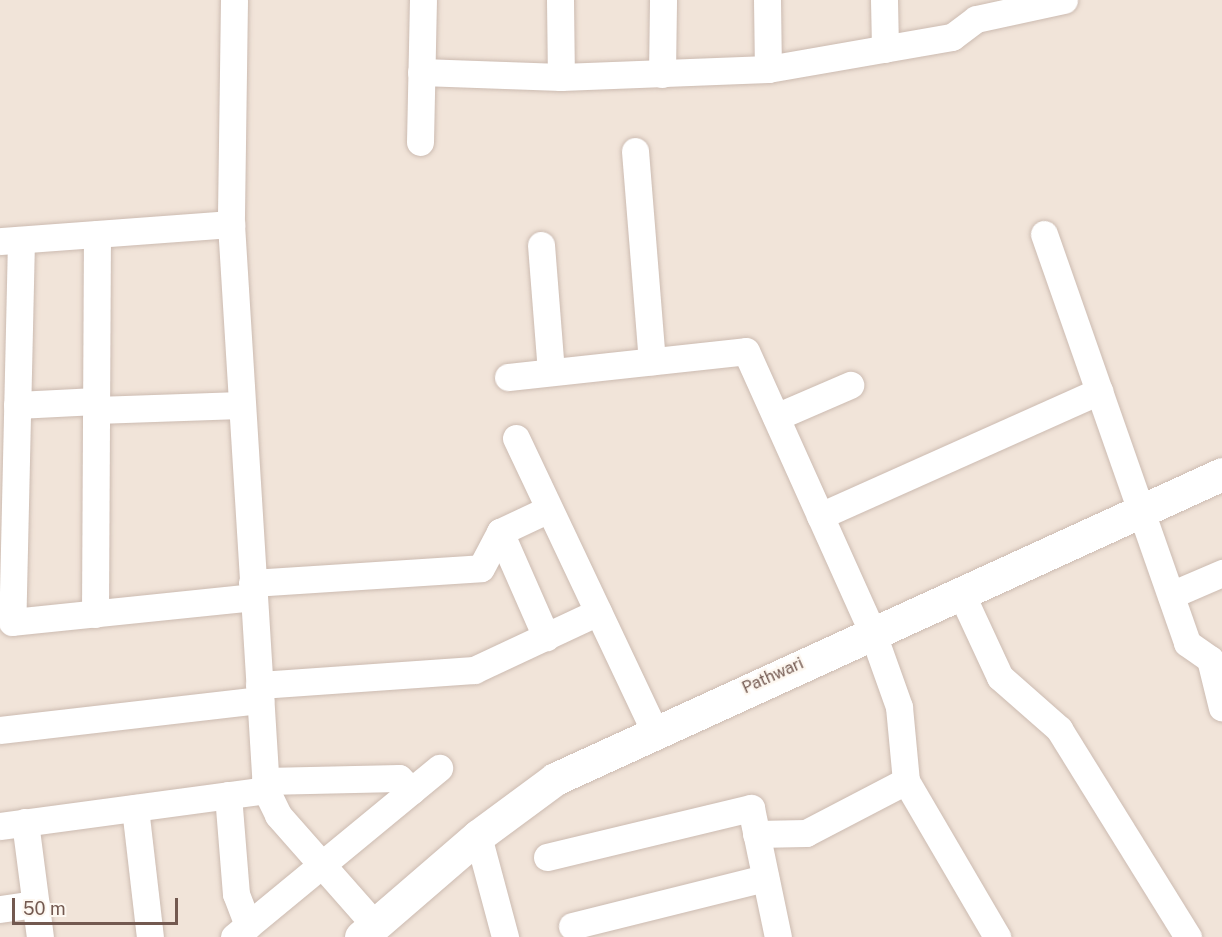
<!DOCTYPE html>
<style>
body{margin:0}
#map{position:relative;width:1222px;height:937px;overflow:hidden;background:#faf3ea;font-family:"Public Sans",sans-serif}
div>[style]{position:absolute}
.residential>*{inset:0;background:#f1e4d9}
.roads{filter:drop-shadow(0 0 2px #ccbbb1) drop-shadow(0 0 2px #ccbbb1)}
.minor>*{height:27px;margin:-13.5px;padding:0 13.5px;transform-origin:13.5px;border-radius:13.5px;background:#fff}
.tertiary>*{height:33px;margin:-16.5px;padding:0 16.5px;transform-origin:16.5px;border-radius:16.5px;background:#fff}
span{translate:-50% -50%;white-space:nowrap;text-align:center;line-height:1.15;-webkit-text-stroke:4.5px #fdf7f0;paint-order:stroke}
.street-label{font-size:16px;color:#735950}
.scale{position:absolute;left:12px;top:898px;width:166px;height:27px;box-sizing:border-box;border:3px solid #735950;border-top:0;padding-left:8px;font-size:18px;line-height:21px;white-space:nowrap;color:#735950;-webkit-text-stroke:4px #fdf7f0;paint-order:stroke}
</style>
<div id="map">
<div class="residential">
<i style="clip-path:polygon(0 0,1222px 0,1222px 937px,0 937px)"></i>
</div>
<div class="roads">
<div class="minor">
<i style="left:234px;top:0;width:224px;rotate:90.8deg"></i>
<i style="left:231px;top:224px;width:567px;rotate:86.46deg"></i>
<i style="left:266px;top:790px;width:28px;rotate:64deg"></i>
<i style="left:278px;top:815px;width:147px;rotate:48.6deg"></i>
<i style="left:560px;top:0;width:77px;rotate:89.3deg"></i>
<i style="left:767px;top:0;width:69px;rotate:89.2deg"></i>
<i style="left:884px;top:0;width:49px;rotate:88.8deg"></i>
<i style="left:421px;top:72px;width:140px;rotate:2deg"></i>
<i style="left:561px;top:77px;width:207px;rotate:-2.2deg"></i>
<i style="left:768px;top:69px;width:187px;rotate:-9.9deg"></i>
<i style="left:952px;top:37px;width:30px;rotate:-37deg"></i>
<i style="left:976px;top:19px;width:90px;rotate:-12.2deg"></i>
<i style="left:662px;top:74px;width:74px;rotate:-89.2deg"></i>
<i style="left:420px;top:142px;width:142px;rotate:-88.8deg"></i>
<i style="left:635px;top:151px;width:211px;rotate:85.4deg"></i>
<i style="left:1044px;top:234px;width:433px;rotate:70.7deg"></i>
<i style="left:1187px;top:643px;width:28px;rotate:35deg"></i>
<i style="left:1210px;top:659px;width:50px;rotate:76.2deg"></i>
<i style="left:21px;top:240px;width:382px;rotate:91.3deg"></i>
<i style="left:12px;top:622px;width:242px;rotate:-5.9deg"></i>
<i style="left:0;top:241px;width:232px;rotate:-4.2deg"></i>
<i style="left:541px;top:245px;width:127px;rotate:85.5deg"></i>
<i style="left:508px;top:377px;width:239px;rotate:-6.2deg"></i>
<i style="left:746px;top:351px;width:307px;rotate:65.8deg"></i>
<i style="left:872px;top:631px;width:81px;rotate:70.4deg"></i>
<i style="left:899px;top:707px;width:74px;rotate:84.6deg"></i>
<i style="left:906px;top:781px;width:181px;rotate:59.7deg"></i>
<i style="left:17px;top:405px;width:79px;rotate:-2.9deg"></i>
<i style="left:96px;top:410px;width:145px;rotate:-2deg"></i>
<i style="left:776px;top:417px;width:81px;rotate:-23.4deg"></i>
<i style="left:516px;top:438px;width:323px;rotate:64.7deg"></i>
<i style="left:820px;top:516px;width:306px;rotate:-24.1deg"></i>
<i style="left:500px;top:532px;width:115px;rotate:66.3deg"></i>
<i style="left:252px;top:583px;width:229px;rotate:-3.7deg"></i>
<i style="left:481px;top:568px;width:41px;rotate:-62.2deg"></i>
<i style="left:500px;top:532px;width:54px;rotate:-25.1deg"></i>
<i style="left:960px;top:591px;width:95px;rotate:65.1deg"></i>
<i style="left:1000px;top:677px;width:79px;rotate:41.4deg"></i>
<i style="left:1059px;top:729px;width:245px;rotate:58.2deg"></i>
<i style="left:1171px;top:595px;width:56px;rotate:-23.3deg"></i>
<i style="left:95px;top:614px;width:380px;rotate:-89.7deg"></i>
<i style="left:259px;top:685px;width:216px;rotate:-4deg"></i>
<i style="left:474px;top:670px;width:137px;rotate:-25.1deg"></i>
<i style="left:0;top:730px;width:262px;rotate:-6.6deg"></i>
<i style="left:265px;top:781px;width:134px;rotate:-1.3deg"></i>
<i style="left:399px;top:778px;width:18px;rotate:45deg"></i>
<i style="left:228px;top:795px;width:99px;rotate:85.4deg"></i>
<i style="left:236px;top:894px;width:34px;rotate:69deg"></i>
<i style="left:135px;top:808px;width:130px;rotate:83.4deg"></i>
<i style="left:25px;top:822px;width:116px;rotate:82.6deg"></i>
<i style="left:0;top:826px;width:268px;rotate:-7.7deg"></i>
<i style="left:756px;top:834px;width:50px;rotate:-1.1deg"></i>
<i style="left:806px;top:833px;width:113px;rotate:-27.5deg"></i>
<i style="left:478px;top:836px;width:105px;rotate:75deg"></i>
<i style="left:547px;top:857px;width:210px;rotate:-13.5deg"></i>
<i style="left:751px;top:808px;width:132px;rotate:78.2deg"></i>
<i style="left:0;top:909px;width:36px;rotate:-8deg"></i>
<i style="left:572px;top:926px;width:199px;rotate:-14deg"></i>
<i style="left:234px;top:937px;width:266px;rotate:-39.5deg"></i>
</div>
<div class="tertiary">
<i style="left:361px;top:937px;width:155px;rotate:-40.8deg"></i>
<i style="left:478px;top:836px;width:96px;rotate:-36.5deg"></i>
<i style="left:555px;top:779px;width:733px;rotate:-24.57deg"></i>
</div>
</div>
<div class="street-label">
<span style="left:773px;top:676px;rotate:-24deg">Pathwari</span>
</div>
<div class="scale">50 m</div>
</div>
